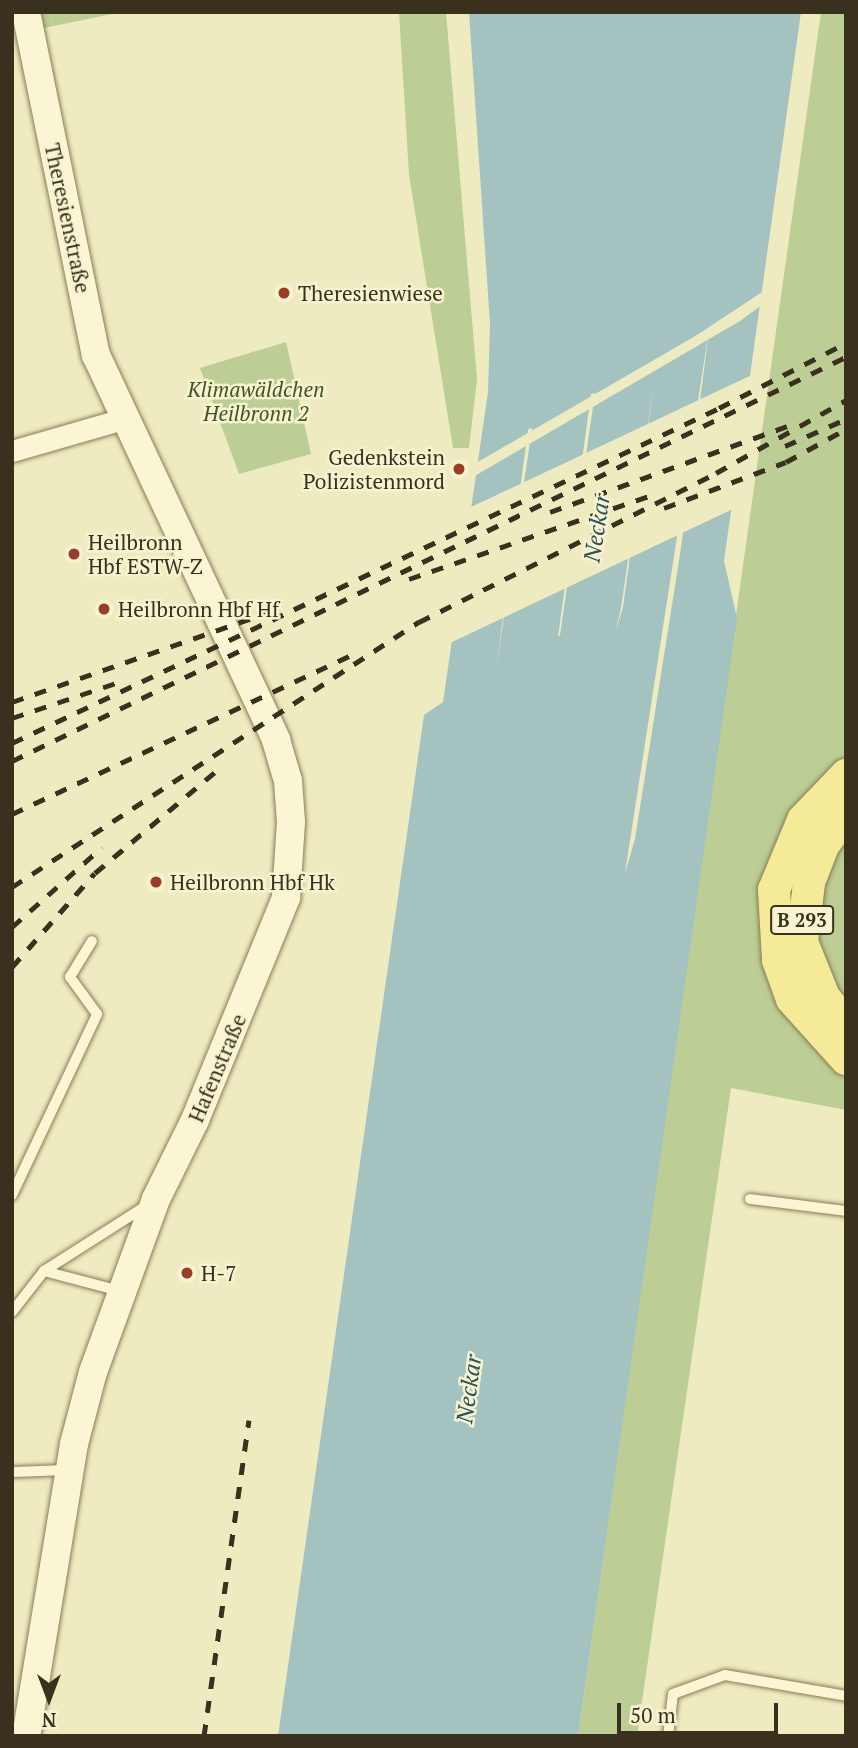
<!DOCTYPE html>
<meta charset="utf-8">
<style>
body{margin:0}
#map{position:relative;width:858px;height:1748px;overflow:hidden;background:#efebc1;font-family:"PT Serif",serif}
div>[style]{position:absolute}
.green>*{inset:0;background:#bcce95}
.water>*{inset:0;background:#a4c2bf}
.pier>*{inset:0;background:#efebc1}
.roads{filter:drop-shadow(0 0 2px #8a7c58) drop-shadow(0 0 2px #8a7c58)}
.service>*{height:10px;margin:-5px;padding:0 5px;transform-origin:5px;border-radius:5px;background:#faf6d4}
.minor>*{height:21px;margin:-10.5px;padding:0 10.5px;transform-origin:10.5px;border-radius:10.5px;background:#faf6d4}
.secondary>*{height:28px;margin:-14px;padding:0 14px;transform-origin:14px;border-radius:14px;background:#faf6d4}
.primary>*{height:32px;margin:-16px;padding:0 16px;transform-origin:16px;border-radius:16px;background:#f4ea97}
.rail>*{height:5px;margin-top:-2.5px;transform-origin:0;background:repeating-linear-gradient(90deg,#39301d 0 12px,transparent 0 24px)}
.dots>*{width:19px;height:19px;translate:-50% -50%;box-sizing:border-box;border:4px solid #f7f3d1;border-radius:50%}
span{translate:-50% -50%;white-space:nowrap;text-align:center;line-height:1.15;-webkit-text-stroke:5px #f7f3d1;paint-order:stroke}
.shield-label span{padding:2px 5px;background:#f7f3d1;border:2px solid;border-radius:5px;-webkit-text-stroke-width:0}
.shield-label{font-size:19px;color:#39301d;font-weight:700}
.street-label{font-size:21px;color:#39301d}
.poi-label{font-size:21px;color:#39301d}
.left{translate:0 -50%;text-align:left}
.right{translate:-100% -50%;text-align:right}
.park-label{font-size:21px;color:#3f5623;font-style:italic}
.water-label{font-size:23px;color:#2b5359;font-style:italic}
.frame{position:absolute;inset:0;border:14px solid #39301d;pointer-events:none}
.north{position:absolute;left:14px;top:1664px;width:70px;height:70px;-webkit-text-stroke:5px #f7f3d1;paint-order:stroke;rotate:180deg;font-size:19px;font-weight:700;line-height:28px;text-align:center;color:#39301d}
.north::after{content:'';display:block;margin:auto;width:24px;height:32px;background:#39301d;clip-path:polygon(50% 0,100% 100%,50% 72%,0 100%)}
.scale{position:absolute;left:617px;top:1703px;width:161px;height:32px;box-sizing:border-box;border:4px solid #39301d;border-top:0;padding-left:9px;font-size:21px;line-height:24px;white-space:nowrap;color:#39301d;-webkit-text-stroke:5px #f7f3d1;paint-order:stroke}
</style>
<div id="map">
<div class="green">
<i style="clip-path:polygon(41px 12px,117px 12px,117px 13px,44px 28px)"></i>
<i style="clip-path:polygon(399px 12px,446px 12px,477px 379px,469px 448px,453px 448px,409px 175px)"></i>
<i style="clip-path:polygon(821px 12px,846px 12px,846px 1110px,731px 1088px,637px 1736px,578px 1736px)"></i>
<i style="clip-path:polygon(286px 342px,311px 454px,239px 474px,200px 368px)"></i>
</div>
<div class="water">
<i style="clip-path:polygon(evenodd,469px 12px,801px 12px,724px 561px,737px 618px,578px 1736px,278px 1736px,424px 715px,443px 702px,488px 392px,490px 324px,469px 12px,710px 323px,681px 548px,635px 839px,625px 873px,710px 323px,469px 12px,656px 368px,623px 607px,615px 633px,621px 608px,656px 368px,469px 12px,595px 393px,560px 635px,558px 637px,591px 394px,595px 393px,469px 12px,530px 428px,532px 429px,496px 670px,528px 430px,530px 428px)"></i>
</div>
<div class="pier">
<i style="clip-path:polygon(765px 290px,763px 304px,740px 321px,473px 477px,476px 463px,697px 335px)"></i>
<i style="clip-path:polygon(754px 374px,735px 508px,448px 644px,469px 508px)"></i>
</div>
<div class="roads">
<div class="service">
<i style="left:12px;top:1195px;width:200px;rotate:-64.8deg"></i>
<i style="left:97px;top:1014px;width:46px;rotate:-126.1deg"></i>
<i style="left:70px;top:977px;width:42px;rotate:-58.6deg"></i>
<i style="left:750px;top:1199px;width:97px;rotate:7.1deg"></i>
<i style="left:44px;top:1271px;width:79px;rotate:14.7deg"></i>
<i style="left:12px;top:1312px;width:52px;rotate:-52deg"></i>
<i style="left:44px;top:1271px;width:125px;rotate:-32.5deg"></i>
<i style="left:12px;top:1472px;width:55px;rotate:-2.1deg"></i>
<i style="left:668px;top:1736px;width:42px;rotate:-83.2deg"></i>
<i style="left:673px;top:1694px;width:55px;rotate:-20.1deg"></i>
<i style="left:725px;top:1675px;width:123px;rotate:9.8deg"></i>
</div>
<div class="minor">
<i style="left:12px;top:451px;width:116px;rotate:-16.1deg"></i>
</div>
<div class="secondary">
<i style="left:26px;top:12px;width:350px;rotate:78.5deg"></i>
<i style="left:96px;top:355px;width:425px;rotate:64.9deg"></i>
<i style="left:276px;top:740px;width:43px;rotate:73.7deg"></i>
<i style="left:288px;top:781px;width:41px;rotate:85.8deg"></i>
<i style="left:291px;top:822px;width:76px;rotate:93.8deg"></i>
<i style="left:286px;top:898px;width:240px;rotate:112.3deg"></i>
<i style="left:195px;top:1120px;width:88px;rotate:116.3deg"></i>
<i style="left:156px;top:1199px;width:184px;rotate:110deg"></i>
<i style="left:93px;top:1372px;width:74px;rotate:104.8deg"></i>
<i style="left:74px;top:1444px;width:296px;rotate:99.3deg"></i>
</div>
<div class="primary">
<i style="left:846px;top:775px;width:62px;rotate:133.7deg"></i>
<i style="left:803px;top:820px;width:76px;rotate:112.5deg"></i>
<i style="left:774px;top:890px;width:70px;rotate:86.7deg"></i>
<i style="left:778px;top:960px;width:41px;rotate:70.3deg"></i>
<i style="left:792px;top:999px;width:81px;rotate:48deg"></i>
<i style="left:846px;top:814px;width:39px;rotate:126deg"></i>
<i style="left:823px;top:846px;width:40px;rotate:111deg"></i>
<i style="left:809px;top:883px;width:59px;rotate:96.8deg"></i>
<i style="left:802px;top:942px;width:59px;rotate:68.2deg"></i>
<i style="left:824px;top:997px;width:35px;rotate:51deg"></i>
</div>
</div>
<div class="rail">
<i style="left:785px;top:446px;width:67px;rotate:-23.9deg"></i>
<i style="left:664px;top:508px;width:130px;rotate:-20.7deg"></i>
<i style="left:786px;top:462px;width:68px;rotate:-28.8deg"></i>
<i style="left:550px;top:512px;width:252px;rotate:-19.9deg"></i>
<i style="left:409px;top:579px;width:262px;rotate:-19.1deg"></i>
<i style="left:12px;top:702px;width:284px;rotate:-19.3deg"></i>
<i style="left:12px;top:718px;width:116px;rotate:-18.6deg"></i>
<i style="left:12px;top:743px;width:782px;rotate:-25.35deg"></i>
<i style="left:719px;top:408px;width:143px;rotate:-27.1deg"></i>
<i style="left:12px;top:761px;width:927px;rotate:-25.85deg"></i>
<i style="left:12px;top:814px;width:377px;rotate:-25.1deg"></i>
<i style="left:12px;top:887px;width:486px;rotate:-33.1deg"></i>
<i style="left:419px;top:622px;width:332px;rotate:-26.6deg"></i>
<i style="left:716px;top:473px;width:149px;rotate:-29.3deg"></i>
<i style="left:12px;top:927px;width:120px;rotate:-41.6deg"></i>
<i style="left:12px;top:967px;width:125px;rotate:-48.6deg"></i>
<i style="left:95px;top:873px;width:166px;rotate:-40.1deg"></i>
<i style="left:204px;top:1736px;width:319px;rotate:-81.9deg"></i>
</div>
<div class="dots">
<i style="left:284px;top:293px;background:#9b3c26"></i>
<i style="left:459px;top:469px;background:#9b3c26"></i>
<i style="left:74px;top:554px;background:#9b3c26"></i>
<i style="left:104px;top:609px;background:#9b3c26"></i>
<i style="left:156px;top:882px;background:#9b3c26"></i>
<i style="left:187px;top:1273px;background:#9b3c26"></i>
</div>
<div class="shield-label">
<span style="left:802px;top:920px">B 293</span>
</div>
<div class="street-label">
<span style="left:68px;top:218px;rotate:78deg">Theresienstraße</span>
<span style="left:217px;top:1068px;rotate:-67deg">Hafenstraße</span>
</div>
<div class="poi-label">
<span class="left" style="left:298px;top:293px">Theresienwiese</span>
<span class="right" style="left:445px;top:469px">Gedenkstein<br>Polizistenmord</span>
<span class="left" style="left:88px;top:554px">Heilbronn<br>Hbf ESTW-Z</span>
<span class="left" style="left:118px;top:609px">Heilbronn Hbf Hf</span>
<span class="left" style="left:170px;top:882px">Heilbronn Hbf Hk</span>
<span class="left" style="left:201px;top:1273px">H-7</span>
</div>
<div class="park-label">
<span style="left:256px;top:401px">Klimawäldchen<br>Heilbronn 2</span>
</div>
<div class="water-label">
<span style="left:597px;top:528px;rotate:-81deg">Neckar</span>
<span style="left:469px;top:1389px;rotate:-82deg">Neckar</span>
</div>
<div class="frame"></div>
<div class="north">N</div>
<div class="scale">50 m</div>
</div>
